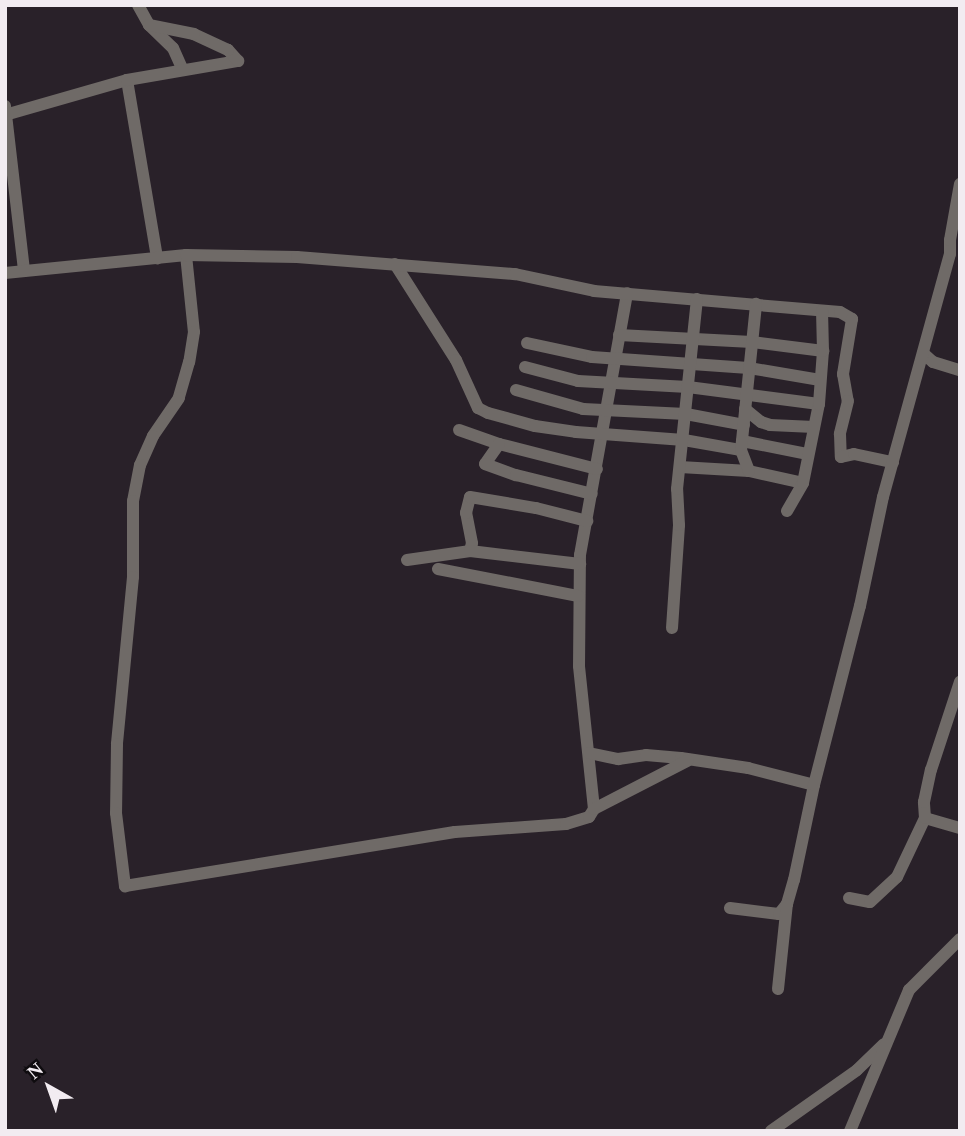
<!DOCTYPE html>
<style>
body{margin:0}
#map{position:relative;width:965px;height:1136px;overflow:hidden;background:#292129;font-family:"Times New Roman",serif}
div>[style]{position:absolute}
.minor>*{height:12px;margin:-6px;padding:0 6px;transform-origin:6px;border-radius:6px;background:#6f6a67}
span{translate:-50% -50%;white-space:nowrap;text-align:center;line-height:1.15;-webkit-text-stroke:7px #0f0c0f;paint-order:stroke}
.frame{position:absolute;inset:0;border:7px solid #f2ecf1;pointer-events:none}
.north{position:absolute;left:14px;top:1052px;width:70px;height:70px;-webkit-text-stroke:5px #0f0c0f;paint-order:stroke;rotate:320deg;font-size:19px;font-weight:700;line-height:28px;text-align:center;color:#f2ecf1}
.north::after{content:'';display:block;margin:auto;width:24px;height:32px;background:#f2ecf1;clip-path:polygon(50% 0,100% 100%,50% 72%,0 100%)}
</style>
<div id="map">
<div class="minor">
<i style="left:138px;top:5px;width:23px;rotate:61deg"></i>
<i style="left:149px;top:25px;width:33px;rotate:44deg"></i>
<i style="left:173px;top:48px;width:24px;rotate:66deg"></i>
<i style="left:127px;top:80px;width:181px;rotate:80.4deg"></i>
<i style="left:5px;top:106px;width:166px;rotate:83.4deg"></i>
<i style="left:5px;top:115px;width:127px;rotate:-16deg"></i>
<i style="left:127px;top:80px;width:113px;rotate:-9.7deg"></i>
<i style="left:238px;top:61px;width:15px;rotate:-132deg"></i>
<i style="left:228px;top:50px;width:38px;rotate:-155deg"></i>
<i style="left:194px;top:34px;width:46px;rotate:-168.7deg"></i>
<i style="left:186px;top:255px;width:77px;rotate:84.1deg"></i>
<i style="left:194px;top:332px;width:30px;rotate:99deg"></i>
<i style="left:189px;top:362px;width:37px;rotate:106deg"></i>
<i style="left:179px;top:398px;width:46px;rotate:124.4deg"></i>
<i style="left:153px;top:436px;width:32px;rotate:114deg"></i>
<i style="left:140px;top:465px;width:37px;rotate:101deg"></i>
<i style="left:133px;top:501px;width:76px;rotate:90deg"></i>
<i style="left:133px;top:577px;width:168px;rotate:95.5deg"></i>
<i style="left:117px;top:744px;width:69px;rotate:90.8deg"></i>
<i style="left:116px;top:813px;width:74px;rotate:83deg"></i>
<i style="left:125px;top:886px;width:334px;rotate:-9.3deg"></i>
<i style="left:455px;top:832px;width:111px;rotate:-4.1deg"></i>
<i style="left:566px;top:824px;width:24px;rotate:-17deg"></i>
<i style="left:589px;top:817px;width:9px;rotate:-58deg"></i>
<i style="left:594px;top:809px;width:144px;rotate:-96deg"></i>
<i style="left:579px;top:666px;width:111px;rotate:-89.5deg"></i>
<i style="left:580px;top:555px;width:266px;rotate:-79.8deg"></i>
<i style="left:395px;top:264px;width:114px;rotate:57.6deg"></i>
<i style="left:456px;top:360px;width:53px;rotate:65.4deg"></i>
<i style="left:478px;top:408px;width:11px;rotate:27deg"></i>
<i style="left:488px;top:413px;width:49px;rotate:15.5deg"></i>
<i style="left:535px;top:426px;width:41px;rotate:8.3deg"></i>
<i style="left:576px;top:432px;width:108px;rotate:4.2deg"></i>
<i style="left:684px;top:440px;width:58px;rotate:10deg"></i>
<i style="left:5px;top:273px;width:182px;rotate:-5.7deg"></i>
<i style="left:186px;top:255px;width:111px;rotate:1deg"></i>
<i style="left:297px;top:257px;width:219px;rotate:4.5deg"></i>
<i style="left:515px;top:274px;width:81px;rotate:12.1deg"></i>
<i style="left:594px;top:291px;width:247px;rotate:4.9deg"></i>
<i style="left:840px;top:312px;width:14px;rotate:30deg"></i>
<i style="left:852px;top:319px;width:56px;rotate:99.3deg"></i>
<i style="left:843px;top:374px;width:27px;rotate:80deg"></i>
<i style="left:848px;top:401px;width:34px;rotate:104deg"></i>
<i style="left:840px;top:434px;width:23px;rotate:88deg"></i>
<i style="left:841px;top:457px;width:13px;rotate:-13deg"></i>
<i style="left:854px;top:454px;width:40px;rotate:12deg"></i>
<i style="left:619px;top:335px;width:133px;rotate:3deg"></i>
<i style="left:752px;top:342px;width:72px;rotate:7.2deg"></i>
<i style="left:527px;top:343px;width:66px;rotate:12.2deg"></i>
<i style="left:592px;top:357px;width:157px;rotate:4deg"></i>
<i style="left:749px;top:368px;width:72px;rotate:9.6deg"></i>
<i style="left:924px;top:354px;width:12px;rotate:42deg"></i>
<i style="left:933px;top:362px;width:28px;rotate:17deg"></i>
<i style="left:525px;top:367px;width:55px;rotate:14.8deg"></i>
<i style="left:578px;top:381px;width:110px;rotate:3.1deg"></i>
<i style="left:688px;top:387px;width:132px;rotate:7.4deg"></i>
<i style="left:516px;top:390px;width:70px;rotate:15.8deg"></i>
<i style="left:583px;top:409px;width:103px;rotate:2.8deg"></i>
<i style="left:686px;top:414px;width:59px;rotate:10.7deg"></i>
<i style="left:745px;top:409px;width:21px;rotate:39deg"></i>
<i style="left:761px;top:422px;width:9px;rotate:18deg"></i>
<i style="left:770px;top:425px;width:44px;rotate:2.6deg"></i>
<i style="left:459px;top:430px;width:42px;rotate:19.3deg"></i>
<i style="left:499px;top:444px;width:101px;rotate:14.3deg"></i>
<i style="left:742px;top:441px;width:66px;rotate:11.3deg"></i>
<i style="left:499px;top:444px;width:24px;rotate:125deg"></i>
<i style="left:485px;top:464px;width:33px;rotate:20deg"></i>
<i style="left:516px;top:475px;width:78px;rotate:14deg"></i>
<i style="left:680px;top:467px;width:69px;rotate:3.3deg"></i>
<i style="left:749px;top:471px;width:55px;rotate:12.5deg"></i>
<i style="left:749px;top:471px;width:22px;rotate:-111deg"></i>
<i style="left:741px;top:450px;width:147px;rotate:-84.1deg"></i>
<i style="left:787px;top:511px;width:32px;rotate:-60deg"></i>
<i style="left:803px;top:483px;width:81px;rotate:-78.6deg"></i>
<i style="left:819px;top:404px;width:53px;rotate:-85.7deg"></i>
<i style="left:823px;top:351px;width:40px;rotate:-91.4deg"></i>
<i style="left:470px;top:551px;width:8px;rotate:-76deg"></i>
<i style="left:472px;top:543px;width:31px;rotate:-101deg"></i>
<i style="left:466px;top:513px;width:16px;rotate:-76deg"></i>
<i style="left:470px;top:497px;width:67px;rotate:9.5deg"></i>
<i style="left:536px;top:508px;width:53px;rotate:14.3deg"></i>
<i style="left:407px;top:560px;width:64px;rotate:-8.1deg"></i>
<i style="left:470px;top:551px;width:111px;rotate:6.7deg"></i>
<i style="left:438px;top:569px;width:143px;rotate:10.9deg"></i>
<i style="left:672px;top:628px;width:103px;rotate:-86.1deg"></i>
<i style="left:679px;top:525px;width:36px;rotate:-93deg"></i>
<i style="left:677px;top:489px;width:191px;rotate:-84deg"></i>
<i style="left:589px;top:753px;width:30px;rotate:12deg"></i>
<i style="left:618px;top:759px;width:28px;rotate:-8deg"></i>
<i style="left:646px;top:755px;width:35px;rotate:5deg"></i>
<i style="left:681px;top:758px;width:68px;rotate:8.5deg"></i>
<i style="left:748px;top:768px;width:68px;rotate:14.4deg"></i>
<i style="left:594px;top:809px;width:105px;rotate:-27.3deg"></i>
<i style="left:925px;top:818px;width:36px;rotate:16deg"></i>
<i style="left:849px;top:898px;width:21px;rotate:11deg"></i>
<i style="left:870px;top:902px;width:37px;rotate:-43deg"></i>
<i style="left:897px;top:877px;width:65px;rotate:-64.6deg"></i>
<i style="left:925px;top:818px;width:16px;rotate:-94deg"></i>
<i style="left:924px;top:802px;width:33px;rotate:-78deg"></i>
<i style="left:931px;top:770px;width:93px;rotate:-71.8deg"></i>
<i style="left:730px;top:908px;width:49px;rotate:7deg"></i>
<i style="left:779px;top:914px;width:13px;rotate:-51deg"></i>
<i style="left:787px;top:904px;width:25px;rotate:-74deg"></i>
<i style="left:794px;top:880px;width:97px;rotate:-78.1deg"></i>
<i style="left:814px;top:785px;width:185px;rotate:-75.6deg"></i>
<i style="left:860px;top:606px;width:111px;rotate:-78.1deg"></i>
<i style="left:883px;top:497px;width:252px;rotate:-74.6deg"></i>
<i style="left:950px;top:254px;width:14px;rotate:-90deg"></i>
<i style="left:950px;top:240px;width:57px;rotate:-79.9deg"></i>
<i style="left:778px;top:989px;width:85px;rotate:-84deg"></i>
<i style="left:771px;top:1131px;width:105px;rotate:-35.3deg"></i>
<i style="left:857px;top:1070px;width:37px;rotate:-44deg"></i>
<i style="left:850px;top:1131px;width:153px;rotate:-67.3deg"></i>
<i style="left:909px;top:990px;width:72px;rotate:-45deg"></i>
</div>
<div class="frame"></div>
<div class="north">N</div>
</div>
